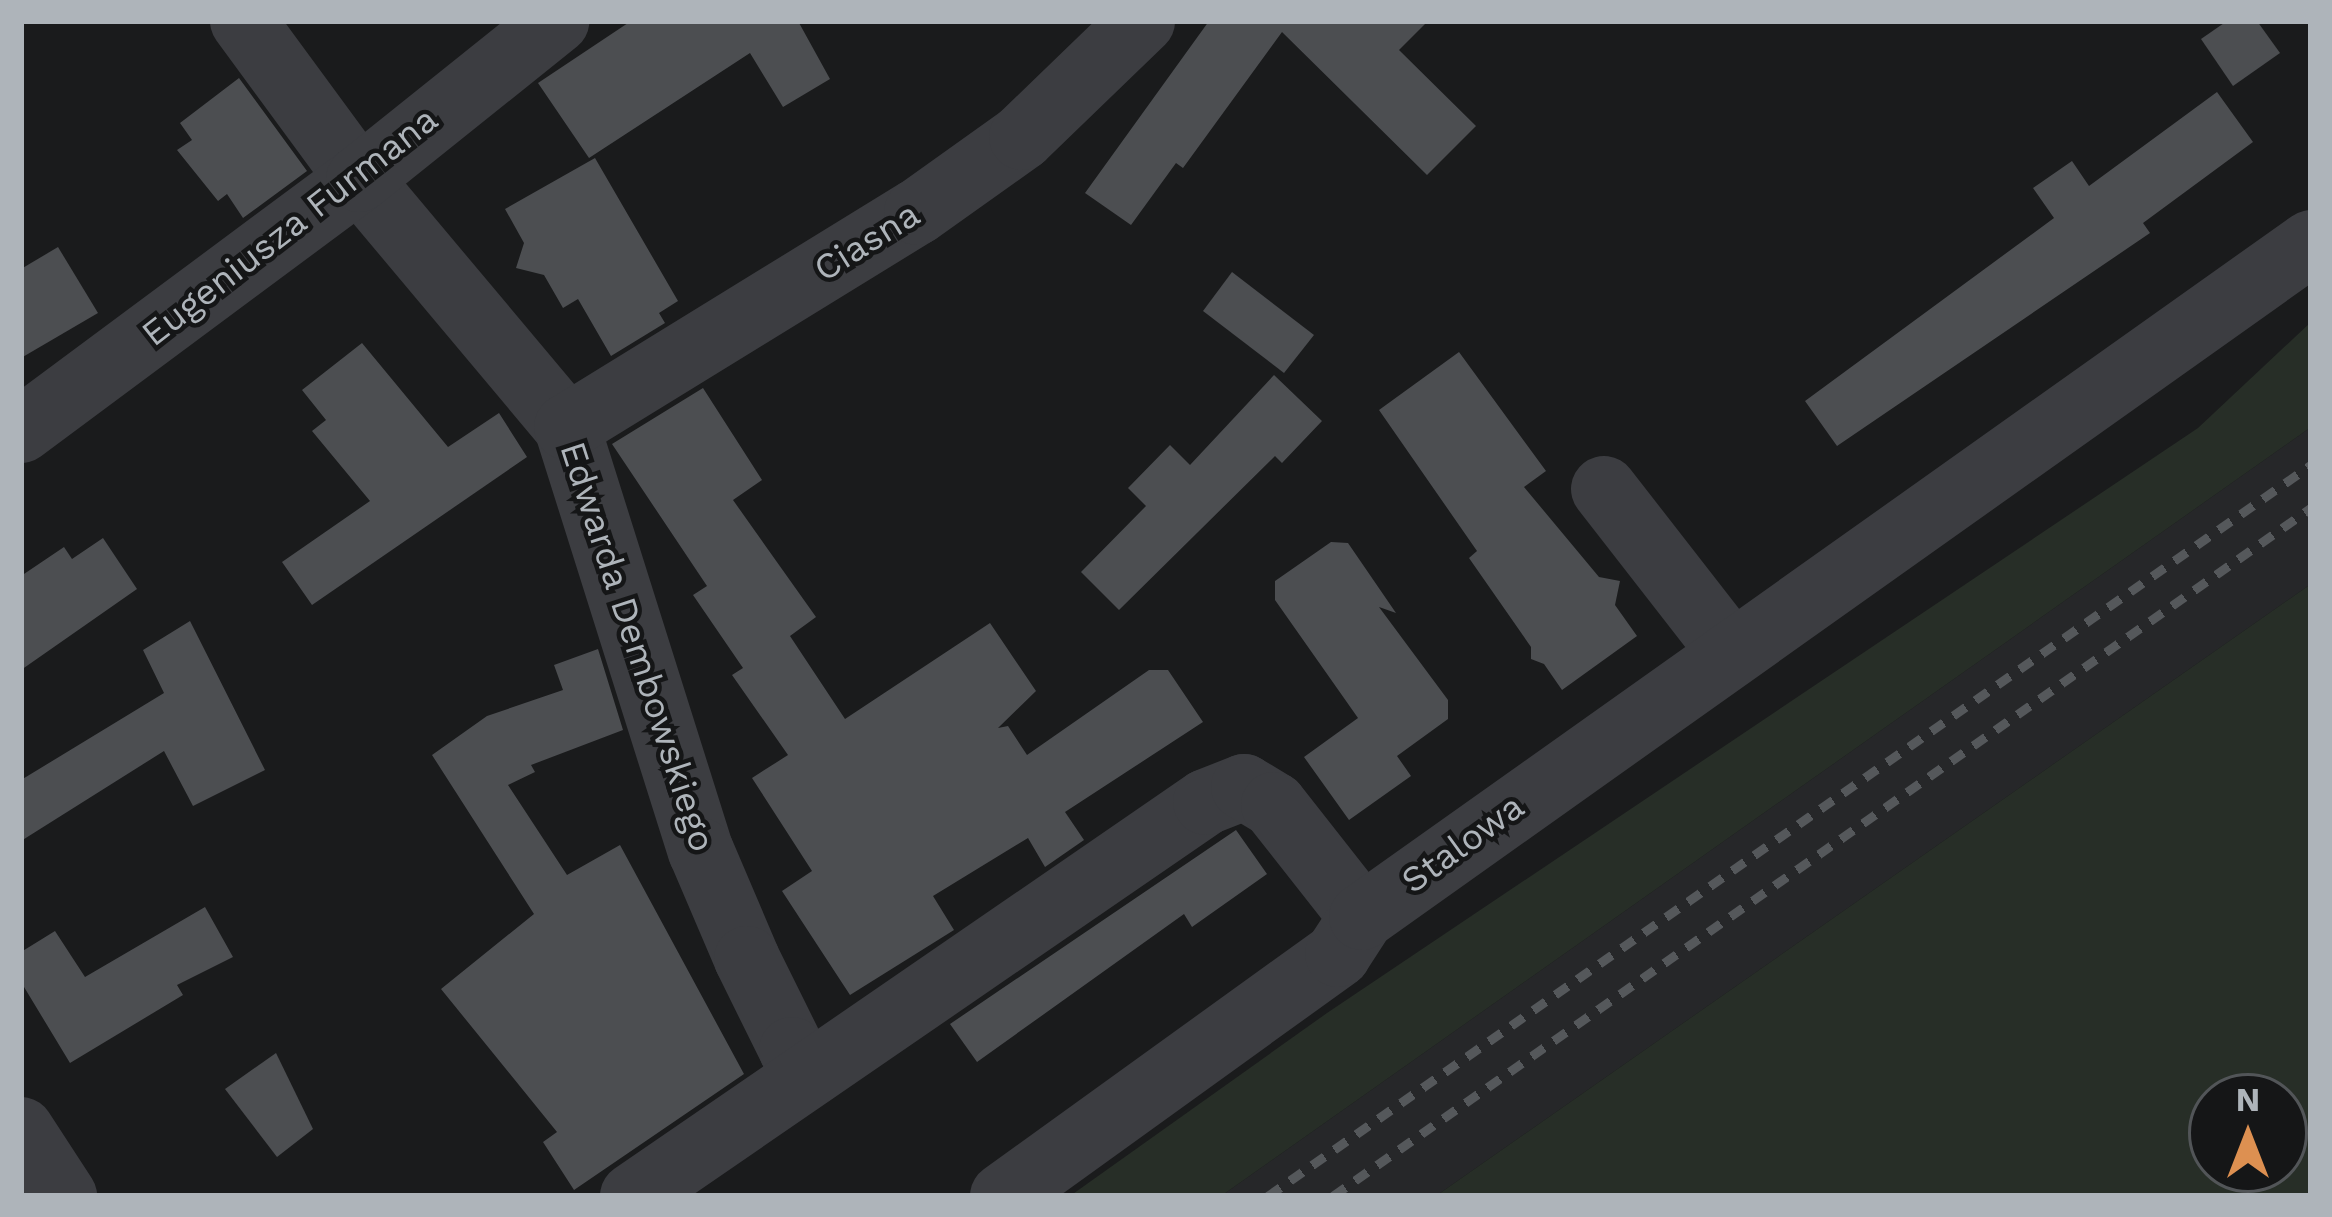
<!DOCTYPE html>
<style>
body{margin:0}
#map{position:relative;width:2332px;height:1217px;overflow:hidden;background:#1a1b1c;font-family:"Work Sans",sans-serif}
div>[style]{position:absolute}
.built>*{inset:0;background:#262729}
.green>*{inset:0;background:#272e27}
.building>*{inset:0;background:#4c4e51}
.minor>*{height:66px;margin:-33px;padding:0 33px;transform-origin:33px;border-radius:33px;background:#3c3d41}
.rail>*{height:9px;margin-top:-4.5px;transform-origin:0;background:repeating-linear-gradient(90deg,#55585b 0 15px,transparent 0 27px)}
span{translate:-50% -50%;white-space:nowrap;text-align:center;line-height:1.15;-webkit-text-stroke:9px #151617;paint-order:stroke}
.street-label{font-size:36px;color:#aeb4ba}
.frame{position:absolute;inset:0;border:24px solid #aeb4ba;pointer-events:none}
.north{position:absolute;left:2188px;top:1073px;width:120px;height:120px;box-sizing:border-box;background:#151617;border:3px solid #525558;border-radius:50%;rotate:0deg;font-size:33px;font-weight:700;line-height:48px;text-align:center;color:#aeb4ba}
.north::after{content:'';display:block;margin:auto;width:42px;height:54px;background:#dd9051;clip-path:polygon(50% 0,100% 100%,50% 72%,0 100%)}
</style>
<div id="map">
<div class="built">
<i style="clip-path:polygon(2311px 427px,2311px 584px,1436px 1196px,1221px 1196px)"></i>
</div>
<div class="green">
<i style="clip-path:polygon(2311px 322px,2311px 427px,1221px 1196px,1070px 1196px,1327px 1013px,2198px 428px)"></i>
<i style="clip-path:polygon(evenodd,2311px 584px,2311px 1196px,1436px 1196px,2311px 584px,2212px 1097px,2284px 1097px,2284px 1169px,2212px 1169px,2212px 1097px)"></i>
</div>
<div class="building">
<i style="clip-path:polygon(631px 21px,798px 21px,830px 79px,783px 107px,750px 53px,589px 158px,538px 83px)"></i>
<i style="clip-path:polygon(1209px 21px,1428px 21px,1399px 50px,1476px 126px,1427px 175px,1282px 32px,1183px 168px,1176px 163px,1131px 225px,1085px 193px)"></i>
<i style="clip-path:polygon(2227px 21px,2257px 21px,2280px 53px,2233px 86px,2201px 39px)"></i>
<i style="clip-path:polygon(239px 78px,307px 171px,243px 218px,227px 194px,218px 201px,177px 150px,192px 140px,180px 123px)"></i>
<i style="clip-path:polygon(2217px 92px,2253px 142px,2143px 223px,2150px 233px,1837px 446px,1805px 401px,2054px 218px,2033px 188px,2072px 161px,2089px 186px)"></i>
<i style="clip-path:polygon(595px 158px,678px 301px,659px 313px,665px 323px,611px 356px,578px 299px,563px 308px,544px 275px,516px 268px,524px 243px,505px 209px)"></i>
<i style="clip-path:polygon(58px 247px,98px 313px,21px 358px,21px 269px)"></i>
<i style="clip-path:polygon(1232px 272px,1314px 335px,1284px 373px,1203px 311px)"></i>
<i style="clip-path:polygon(362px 343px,448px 447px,499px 413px,527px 457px,312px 605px,282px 562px,370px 501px,312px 431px,326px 420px,302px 390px)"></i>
<i style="clip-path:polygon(1459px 352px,1546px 471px,1524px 487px,1599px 577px,1620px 581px,1615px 605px,1637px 636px,1562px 690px,1544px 664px,1531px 659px,1531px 647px,1469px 558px,1477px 551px,1379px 410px)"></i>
<i style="clip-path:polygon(1274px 375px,1322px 421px,1282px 463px,1275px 456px,1119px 610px,1081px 572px,1146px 506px,1128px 488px,1170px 445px,1190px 465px)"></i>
<i style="clip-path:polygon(703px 388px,762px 480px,733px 500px,816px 617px,790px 636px,845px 719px,990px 623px,1036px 691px,998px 728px,1008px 726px,1027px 755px,1149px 670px,1168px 670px,1203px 722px,1065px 812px,1084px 840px,1045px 867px,1028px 838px,933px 896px,954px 930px,850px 995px,782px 891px,812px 871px,752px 778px,788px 755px,732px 675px,743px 668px,693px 595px,707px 586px,612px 444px)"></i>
<i style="clip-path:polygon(103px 538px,137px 589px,21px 670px,21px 576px,64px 547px,72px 559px)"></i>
<i style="clip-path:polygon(1331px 542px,1348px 543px,1396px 613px,1379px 607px,1448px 700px,1448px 719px,1397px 756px,1411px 776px,1349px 820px,1304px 757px,1358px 718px,1275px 600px,1275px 581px)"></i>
<i style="clip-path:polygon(190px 621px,265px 770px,193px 806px,164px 751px,21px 841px,21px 780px,164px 693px,143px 650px)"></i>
<i style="clip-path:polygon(598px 649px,623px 730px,531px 765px,535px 772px,508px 785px,567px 875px,620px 845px,744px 1074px,574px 1190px,543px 1142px,557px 1132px,441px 989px,534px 914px,432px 755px,487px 716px,563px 690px,554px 665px)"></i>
<i style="clip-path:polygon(1236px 830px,1267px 874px,1192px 927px,1184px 914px,977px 1062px,950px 1024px)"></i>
<i style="clip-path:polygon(205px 907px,233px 957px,177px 985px,183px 995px,70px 1063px,21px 982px,21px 952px,55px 931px,85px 977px)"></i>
<i style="clip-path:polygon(276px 1053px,313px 1129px,277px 1157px,225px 1089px)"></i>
</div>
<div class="minor">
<i style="left:243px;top:21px;width:196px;rotate:53.7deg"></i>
<i style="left:359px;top:179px;width:324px;rotate:50deg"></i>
<i style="left:567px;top:427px;width:445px;rotate:72.5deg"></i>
<i style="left:701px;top:851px;width:117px;rotate:66.9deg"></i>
<i style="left:747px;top:959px;width:102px;rotate:63.7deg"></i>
<i style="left:792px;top:1050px;width:30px;rotate:50deg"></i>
<i style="left:567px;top:427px;width:411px;rotate:-31.6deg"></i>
<i style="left:917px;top:212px;width:129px;rotate:-35.5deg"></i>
<i style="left:1022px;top:137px;width:167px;rotate:-44deg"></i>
<i style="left:21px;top:430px;width:421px;rotate:-36.6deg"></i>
<i style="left:359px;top:179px;width:253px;rotate:-38.7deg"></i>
<i style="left:1604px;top:489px;width:205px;rotate:52.1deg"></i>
<i style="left:21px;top:1130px;width:79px;rotate:56.9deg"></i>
<i style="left:633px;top:1196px;width:695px;rotate:-34.51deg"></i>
<i style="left:1206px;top:802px;width:41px;rotate:-21.5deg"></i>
<i style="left:1244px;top:787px;width:35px;rotate:31deg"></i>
<i style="left:1274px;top:805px;width:142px;rotate:51.8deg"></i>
<i style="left:1003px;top:1196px;width:413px;rotate:-35.8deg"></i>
<i style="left:1338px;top:954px;width:44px;rotate:-57deg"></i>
<i style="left:1362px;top:917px;width:1164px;rotate:-35.38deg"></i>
</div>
<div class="rail">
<i style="left:1268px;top:1196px;width:1274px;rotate:-35.03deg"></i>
<i style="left:1333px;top:1196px;width:1196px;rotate:-35.13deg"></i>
</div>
<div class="street-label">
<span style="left:290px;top:227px;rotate:-38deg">Eugeniusza Furmana</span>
<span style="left:867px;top:242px;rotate:-32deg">Ciasna</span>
<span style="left:637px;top:647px;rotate:72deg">Edwarda Dembowskiego</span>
<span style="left:1463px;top:844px;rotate:-36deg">Stalowa</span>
</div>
<div class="frame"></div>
<div class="north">N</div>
</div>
